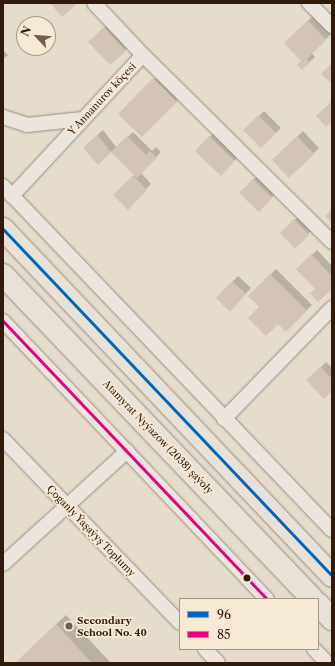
<!DOCTYPE html>
<meta charset="utf-8">
<style>
body{margin:0}
#map{position:relative;width:335px;height:666px;overflow:hidden;background:#e6dccb;font-family:"Libre Caslon Text",serif}
div>[style]{position:absolute}
.shadow>*{inset:0;background:#0003}
.building>*{inset:0;background:#d3c4b6}
.roads{filter:drop-shadow(0 0 1px #958d82) drop-shadow(0 0 1px #958d82)}
.street>*{height:14px;margin:-7px;padding:0 7px;transform-origin:7px;border-radius:7px;background:#ebe5dd}
.primary>*{height:22px;margin:-11px;padding:0 11px;transform-origin:11px;border-radius:11px;background:#e8e1d7}
.bus-1>*{height:3px;margin:-1.5px;padding:0 1.5px;transform-origin:1.5px;border-radius:1.5px;background:#0065bd}
.bus-2>*{height:3px;margin:-1.5px;padding:0 1.5px;transform-origin:1.5px;border-radius:1.5px;background:#e5007d}
.dots>*{width:11px;height:11px;translate:-50% -50%;box-sizing:border-box;border:2px solid #f7ead5;border-radius:50%}
span{translate:-50% -50%;white-space:nowrap;text-align:center;line-height:1.15;-webkit-text-stroke:3.5px #f7ead5;paint-order:stroke}
.street-label{font-size:10px;color:#301a0c}
.poi-label{font-size:10px;color:#301a0c;font-weight:700}
.left{translate:0 -50%;text-align:left}
.frame{position:absolute;inset:0;border:4px solid #301a0c;pointer-events:none}
.legend{position:absolute;left:179px;top:598px;width:140px;height:52px;box-sizing:border-box;background:#f7ead5;border:1px solid #a79785;margin:0;padding:5px 7px;list-style:none;font-size:12px;color:#301a0c}
.legend li{display:flex;align-items:center;gap:8px;height:20px}
.legend b{width:20px;border:1px solid #a79785}
.north{position:absolute;left:16px;top:16px;width:40px;height:40px;box-sizing:border-box;background:#f7ead5;border:1px solid #a79785;border-radius:50%;rotate:296deg;font-size:11px;font-weight:700;line-height:16px;text-align:center;color:#301a0c}
.north::after{content:'';display:block;margin:auto;width:14px;height:18px;background:#705e4f;clip-path:polygon(50% 0,100% 100%,50% 72%,0 100%)}
</style>
<div id="map">
<div class="shadow">
<i style="clip-path:polygon(313px 16px,331px 34px,312px 53px,315px 57px,302px 69px,302px 61px,285px 43px)"></i>
<i style="clip-path:polygon(110px 23px,130px 45px,110px 64px,95px 36px)"></i>
<i style="clip-path:polygon(3px 50px,8px 55px,3px 59px)"></i>
<i style="clip-path:polygon(159px 74px,181px 96px,142px 136px,120px 114px)"></i>
<i style="clip-path:polygon(264px 111px,281px 128px,261px 147px,245px 130px)"></i>
<i style="clip-path:polygon(103px 130px,117px 148px,133px 132px,152px 151px,156px 147px,161px 152px,141px 173px,151px 184px,128px 208px,115px 195px,135px 174px,112px 151px,98px 163px,90px 142px)"></i>
<i style="clip-path:polygon(303px 131px,319px 148px,289px 177px,273px 160px)"></i>
<i style="clip-path:polygon(215px 132px,240px 155px,221px 175px,196px 151px)"></i>
<i style="clip-path:polygon(259px 174px,277px 192px,259px 211px,240px 193px)"></i>
<i style="clip-path:polygon(300px 215px,313px 229px,295px 247px,281px 233px)"></i>
<i style="clip-path:polygon(317px 250px,332px 266px,332px 287px,316px 289px,297px 269px)"></i>
<i style="clip-path:polygon(276px 269px,312px 305px,286px 331px,249px 296px)"></i>
<i style="clip-path:polygon(238px 276px,251px 288px,235px 305px,217px 298px)"></i>
<i style="clip-path:polygon(326px 362px,332px 368px,332px 390px,307px 380px)"></i>
<i style="clip-path:polygon(66px 615px,111px 663px,16px 663px,22px 657px)"></i>
</div>
<div class="building">
<i style="clip-path:polygon(50px 3px,78px 3px,62px 17px)"></i>
<i style="clip-path:polygon(308px 20px,326px 40px,307px 59px,310px 63px,302px 70px,297px 65px,301px 61px,284px 43px)"></i>
<i style="clip-path:polygon(104px 27px,126px 51px,110px 65px,88px 42px)"></i>
<i style="clip-path:polygon(332px 63px,332px 84px,321px 74px)"></i>
<i style="clip-path:polygon(153px 78px,177px 102px,142px 137px,118px 114px)"></i>
<i style="clip-path:polygon(332px 101px,332px 121px,326px 127px,316px 116px)"></i>
<i style="clip-path:polygon(258px 115px,276px 133px,261px 148px,243px 130px)"></i>
<i style="clip-path:polygon(97px 135px,111px 152px,98px 165px,83px 148px)"></i>
<i style="clip-path:polygon(127px 136px,146px 155px,150px 151px,157px 158px,137px 178px,111px 152px)"></i>
<i style="clip-path:polygon(209px 136px,235px 161px,221px 176px,195px 151px)"></i>
<i style="clip-path:polygon(297px 136px,314px 154px,289px 178px,272px 160px)"></i>
<i style="clip-path:polygon(133px 175px,147px 190px,128px 210px,113px 195px)"></i>
<i style="clip-path:polygon(253px 179px,272px 198px,259px 212px,239px 193px)"></i>
<i style="clip-path:polygon(332px 209px,332px 223px,325px 216px)"></i>
<i style="clip-path:polygon(294px 219px,309px 235px,295px 249px,280px 233px)"></i>
<i style="clip-path:polygon(311px 254px,330px 274px,332px 272px,332px 289px,318px 302px,310px 293px,315px 289px,296px 269px)"></i>
<i style="clip-path:polygon(270px 274px,307px 311px,286px 332px,278px 324px,266px 336px,248px 318px,259px 307px,248px 296px)"></i>
<i style="clip-path:polygon(232px 281px,246px 294px,230px 312px,216px 298px)"></i>
<i style="clip-path:polygon(321px 367px,332px 379px,332px 391px,324px 399px,306px 380px)"></i>
<i style="clip-path:polygon(56px 624px,92px 663px,15px 663px)"></i>
</div>
<div class="roads">
<div class="street">
<i style="left:309px;top:3px;width:33px;rotate:45deg"></i>
<i style="left:143px;top:55px;width:266px;rotate:44.7deg"></i>
<i style="left:3px;top:117px;width:25px;rotate:18deg"></i>
<i style="left:27px;top:125px;width:56px;rotate:-6.1deg"></i>
<i style="left:3px;top:186px;width:476px;rotate:46.3deg"></i>
<i style="left:12px;top:196px;width:192px;rotate:-47.1deg"></i>
<i style="left:143px;top:55px;width:71px;rotate:-133.3deg"></i>
<i style="left:3px;top:321px;width:383px;rotate:46.5deg"></i>
<i style="left:224px;top:419px;width:155px;rotate:-45.8deg"></i>
<i style="left:3px;top:439px;width:255px;rotate:46.1deg"></i>
<i style="left:3px;top:564px;width:168px;rotate:-42.3deg"></i>
<i style="left:205px;top:649px;width:19px;rotate:47deg"></i>
<i style="left:314px;top:649px;width:19px;rotate:47deg"></i>
</div>
<div class="primary">
<i style="left:3px;top:229px;width:478px;rotate:46.5deg"></i>
<i style="left:3px;top:275px;width:448px;rotate:46.3deg"></i>
<i style="left:318px;top:604px;width:21px;rotate:47deg"></i>
</div>
</div>
<div class="bus-1">
<i style="left:3px;top:229px;width:478px;rotate:46.5deg"></i>
</div>
<div class="bus-2">
<i style="left:3px;top:321px;width:383px;rotate:46.5deg"></i>
</div>
<div class="dots">
<i style="left:247px;top:578px;background:#301a0c"></i>
<i style="left:69px;top:626px;background:#705e4f"></i>
</div>
<div class="street-label">
<span style="left:102px;top:99px;rotate:-47deg">Y Annanurov köçesi</span>
<span style="left:158px;top:437px;rotate:46deg">Atamyrat Nyýazow (2038) şaýoly</span>
<span style="left:91px;top:531px;rotate:46deg">Çoganly Ýaşaýyş Toplumy</span>
</div>
<div class="poi-label">
<span class="left" style="left:77px;top:626px">Secondary<br>School No. 40</span>
</div>
<div class="frame"></div>
<ul class="legend">
<li><b style="height:5px;background:#0065bd"></b>96</li>
<li><b style="height:5px;background:#e5007d"></b>85</li>
</ul>
<div class="north">N</div>
</div>
